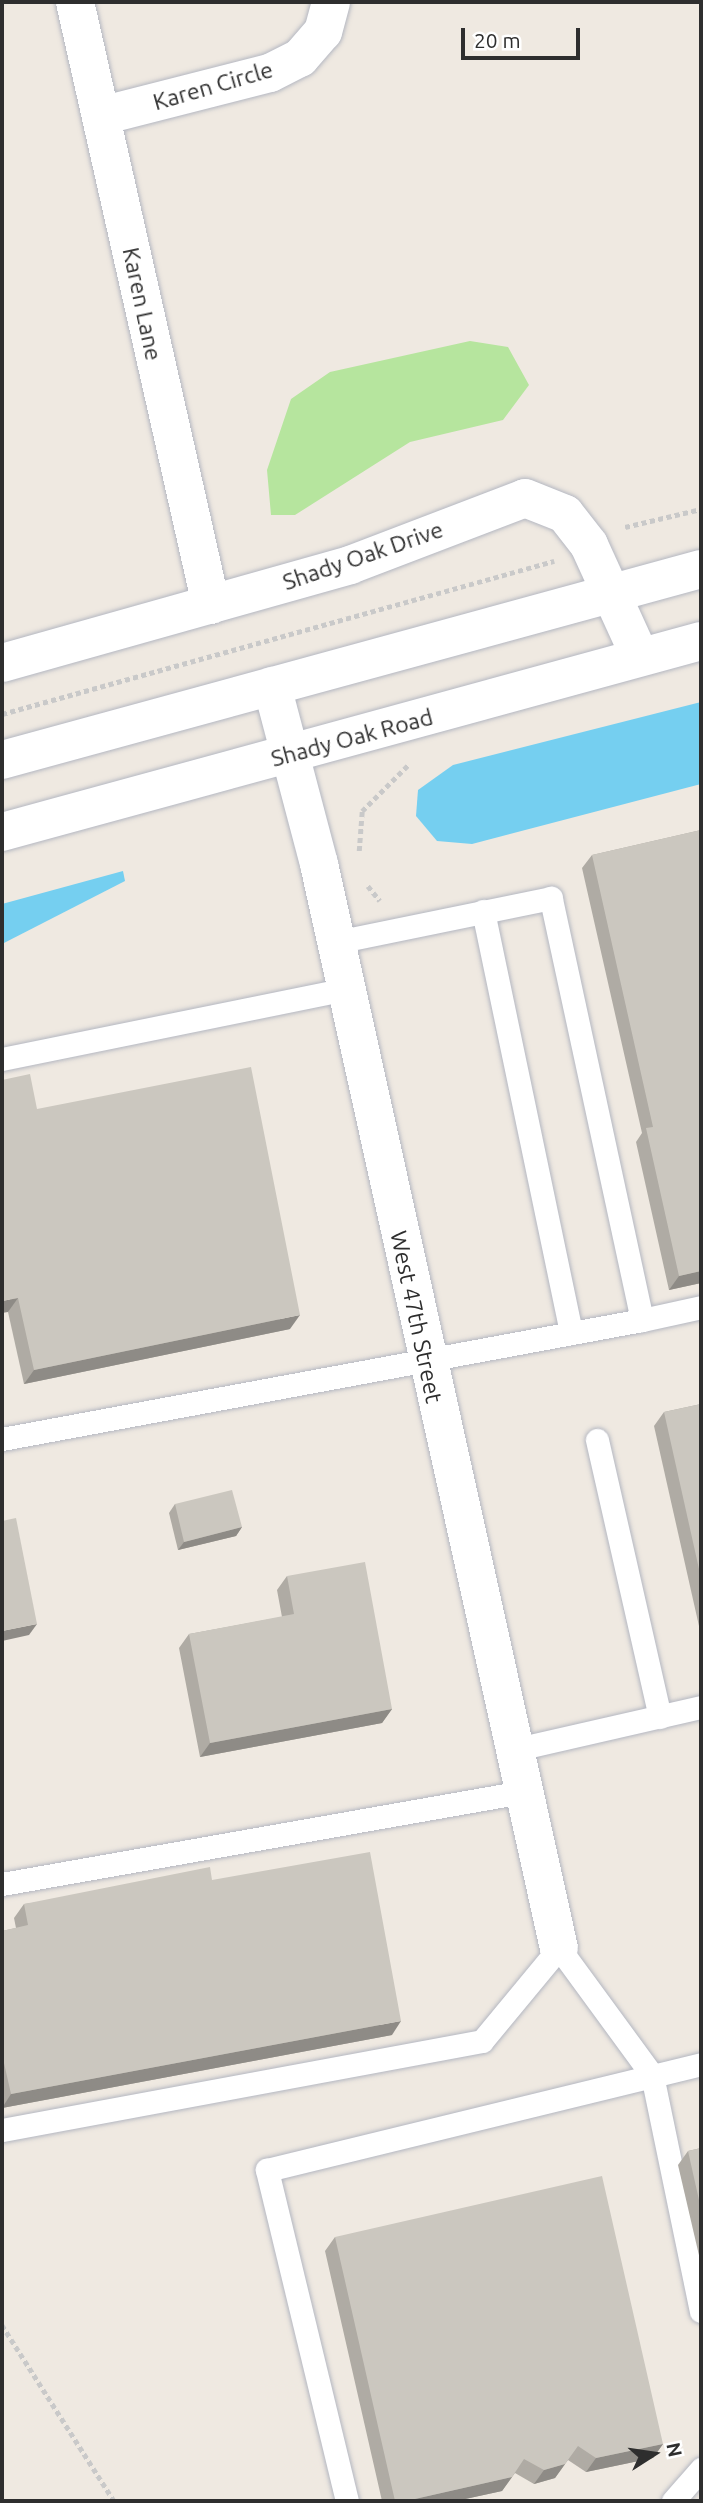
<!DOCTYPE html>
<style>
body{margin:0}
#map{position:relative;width:703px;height:2503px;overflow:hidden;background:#efe9e1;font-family:Ubuntu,sans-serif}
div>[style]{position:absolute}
.green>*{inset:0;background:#b6e59e}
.water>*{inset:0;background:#75cff0}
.path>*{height:4.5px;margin-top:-2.25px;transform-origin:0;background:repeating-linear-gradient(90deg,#c9c9c9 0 5px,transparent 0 8.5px)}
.roads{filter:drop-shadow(0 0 2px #b4b7c1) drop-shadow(0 0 2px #b4b7c1)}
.service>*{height:23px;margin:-11.5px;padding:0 11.5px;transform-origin:11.5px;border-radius:11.5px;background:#fff}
.minor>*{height:38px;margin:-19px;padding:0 19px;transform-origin:19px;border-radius:19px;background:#fff}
.secondary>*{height:38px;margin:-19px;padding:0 19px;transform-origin:19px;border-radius:19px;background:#fff}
.wall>*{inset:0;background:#afaba4}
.shaded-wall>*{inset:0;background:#8e8b86}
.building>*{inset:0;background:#cbc7bf}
span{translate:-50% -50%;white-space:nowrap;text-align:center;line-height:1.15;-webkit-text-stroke:5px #fff;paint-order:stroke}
.street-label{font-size:23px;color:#2e2e2e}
.frame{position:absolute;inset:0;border:4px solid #2e2e2e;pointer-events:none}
.north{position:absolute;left:619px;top:2419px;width:70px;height:70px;-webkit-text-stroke:5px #fff;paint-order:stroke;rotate:78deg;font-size:19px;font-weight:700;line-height:28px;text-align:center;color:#2e2e2e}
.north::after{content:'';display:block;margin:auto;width:24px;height:32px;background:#2e2e2e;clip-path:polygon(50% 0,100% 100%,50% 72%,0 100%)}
.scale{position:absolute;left:461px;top:28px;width:119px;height:32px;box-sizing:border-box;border:4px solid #2e2e2e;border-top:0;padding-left:9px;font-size:21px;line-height:24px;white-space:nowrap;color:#2e2e2e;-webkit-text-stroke:5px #fff;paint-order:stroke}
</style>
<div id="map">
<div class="green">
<i style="clip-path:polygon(470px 341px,508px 347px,529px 385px,503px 420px,410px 442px,295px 515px,271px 515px,267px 470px,291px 399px,330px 372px)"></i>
</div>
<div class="water">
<i style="clip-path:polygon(701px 702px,701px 784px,472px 844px,437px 841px,416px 816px,418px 790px,453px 765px)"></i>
<i style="clip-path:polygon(123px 871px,125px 881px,2px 944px,2px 904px)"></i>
</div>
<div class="path">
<i style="left:625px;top:527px;width:78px;rotate:-13.3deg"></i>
<i style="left:2px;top:714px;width:573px;rotate:-15.49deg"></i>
<i style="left:359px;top:851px;width:40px;rotate:-85.7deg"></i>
<i style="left:362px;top:811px;width:65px;rotate:-45deg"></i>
<i style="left:368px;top:886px;width:19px;rotate:51deg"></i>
<i style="left:2px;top:2325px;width:209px;rotate:57.5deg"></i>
</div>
<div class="roads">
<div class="service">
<i style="left:483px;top:911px;width:431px;rotate:78.2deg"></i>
<i style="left:2px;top:1059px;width:350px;rotate:-11.5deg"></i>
<i style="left:642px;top:1320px;width:60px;rotate:-12.4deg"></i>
<i style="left:2px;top:1439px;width:651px;rotate:-10.53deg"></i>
<i style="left:642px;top:1320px;width:432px;rotate:-102.2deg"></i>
<i style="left:551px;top:898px;width:219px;rotate:168.4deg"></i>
<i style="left:597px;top:1440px;width:284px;rotate:77.2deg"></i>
<i style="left:513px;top:1750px;width:193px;rotate:-12.9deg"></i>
<i style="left:2px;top:1884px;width:528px;rotate:-10.03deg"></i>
<i style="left:2px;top:2130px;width:488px;rotate:-10.5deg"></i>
<i style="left:482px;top:2041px;width:121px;rotate:-50.4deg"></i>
<i style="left:559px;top:1948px;width:157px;rotate:53.8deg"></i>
<i style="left:652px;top:2075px;width:241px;rotate:78.3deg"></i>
<i style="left:347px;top:2501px;width:341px;rotate:-103.6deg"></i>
<i style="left:267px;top:2170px;width:447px;rotate:-13.7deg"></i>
<i style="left:673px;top:2501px;width:43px;rotate:-48.8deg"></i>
</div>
<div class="minor">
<i style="left:75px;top:2px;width:618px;rotate:77.29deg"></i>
<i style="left:101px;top:116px;width:174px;rotate:-14.3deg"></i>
<i style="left:270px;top:73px;width:34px;rotate:-27deg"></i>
<i style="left:300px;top:58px;width:35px;rotate:-49deg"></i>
<i style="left:323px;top:32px;width:31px;rotate:-75deg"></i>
<i style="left:2px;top:663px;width:362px;rotate:-15.7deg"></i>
<i style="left:350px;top:565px;width:187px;rotate:-20.9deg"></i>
<i style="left:525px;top:498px;width:43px;rotate:21.8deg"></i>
<i style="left:565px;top:514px;width:39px;rotate:52deg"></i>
<i style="left:589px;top:545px;width:123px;rotate:65.5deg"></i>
<i style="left:272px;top:686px;width:184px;rotate:75.2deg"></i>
<i style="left:319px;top:864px;width:1110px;rotate:77.52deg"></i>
</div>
<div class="secondary">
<i style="left:2px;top:760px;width:725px;rotate:-15.28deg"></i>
<i style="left:2px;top:832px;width:725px;rotate:-15.28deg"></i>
</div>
</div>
<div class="wall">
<i style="clip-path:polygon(701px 830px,701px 1283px,669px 1290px,636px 1142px,642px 1133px,582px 868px,592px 855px)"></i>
<i style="clip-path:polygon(37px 1109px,290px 1329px,24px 1384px,8px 1312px)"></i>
<i style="clip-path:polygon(701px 1404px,701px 1635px,654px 1426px,664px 1412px)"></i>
<i style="clip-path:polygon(175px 1504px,242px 1527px,236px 1536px,178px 1550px,169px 1513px)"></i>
<i style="clip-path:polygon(287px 1576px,392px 1709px,382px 1723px,200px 1757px,179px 1648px,189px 1634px,282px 1617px,277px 1590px)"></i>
<i style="clip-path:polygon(212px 1880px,392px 2035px,2px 2108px,2px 1931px,16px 1928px,14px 1918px,24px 1904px)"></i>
<i style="clip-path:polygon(701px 2148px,701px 2264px,678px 2165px,688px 2151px)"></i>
<i style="clip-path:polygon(335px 2237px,663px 2444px,653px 2458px,586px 2472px,568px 2460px,555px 2478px,534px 2484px,515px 2473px,502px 2491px,456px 2501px,382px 2501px,325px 2251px)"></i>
</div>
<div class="shaded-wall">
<i style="clip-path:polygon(701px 1271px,701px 1283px,669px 1290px,679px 1276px)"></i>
<i style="clip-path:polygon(18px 1298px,8px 1312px,2px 1313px,2px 1301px)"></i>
<i style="clip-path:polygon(300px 1315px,290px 1329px,24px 1384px,34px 1370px)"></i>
<i style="clip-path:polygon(242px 1527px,236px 1536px,178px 1550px,184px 1542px)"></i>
<i style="clip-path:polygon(37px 1624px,29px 1635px,2px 1641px,2px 1631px)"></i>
<i style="clip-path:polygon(392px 1709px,382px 1723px,200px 1757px,210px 1743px)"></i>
<i style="clip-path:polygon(401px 2021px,392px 2035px,2px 2108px,11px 2094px)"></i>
<i style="clip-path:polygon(663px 2444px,653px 2458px,586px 2472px,596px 2458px)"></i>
<i style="clip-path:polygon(565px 2464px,555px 2478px,534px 2484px,544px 2470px)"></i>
<i style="clip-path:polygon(512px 2477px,502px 2491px,456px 2501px,406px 2501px)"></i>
</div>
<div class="building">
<i style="clip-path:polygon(701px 830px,701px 1271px,679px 1276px,646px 1128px,653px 1127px,592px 855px)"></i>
<i style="clip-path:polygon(251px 1067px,300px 1315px,34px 1370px,18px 1298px,2px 1301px,2px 1080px,30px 1074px,37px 1109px)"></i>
<i style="clip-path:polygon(701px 1404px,701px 1578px,664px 1412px)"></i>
<i style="clip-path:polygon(232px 1490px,242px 1527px,184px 1542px,175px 1504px)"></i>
<i style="clip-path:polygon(16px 1518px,37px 1624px,2px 1631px,2px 1521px)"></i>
<i style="clip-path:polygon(365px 1562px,392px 1709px,210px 1743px,189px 1634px,294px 1614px,287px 1576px)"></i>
<i style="clip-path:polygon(370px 1852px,401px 2021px,11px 2094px,4px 2063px,2px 2064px,2px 1931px,28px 1925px,24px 1904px,210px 1867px,212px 1880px)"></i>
<i style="clip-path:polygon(701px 2148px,701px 2209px,688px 2151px)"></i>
<i style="clip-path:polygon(602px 2176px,663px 2444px,596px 2458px,578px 2446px,565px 2464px,544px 2470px,524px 2459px,512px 2477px,406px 2501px,395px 2501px,335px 2237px)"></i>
</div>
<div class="street-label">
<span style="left:213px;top:86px;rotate:-16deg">Karen Circle</span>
<span style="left:142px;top:304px;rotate:78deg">Karen Lane</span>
<span style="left:363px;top:556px;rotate:-19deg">Shady Oak Drive</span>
<span style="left:352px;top:738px;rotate:-15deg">Shady Oak Road</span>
<span style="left:416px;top:1317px;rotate:78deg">West 47th Street</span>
</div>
<div class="frame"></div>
<div class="north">N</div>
<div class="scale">20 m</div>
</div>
